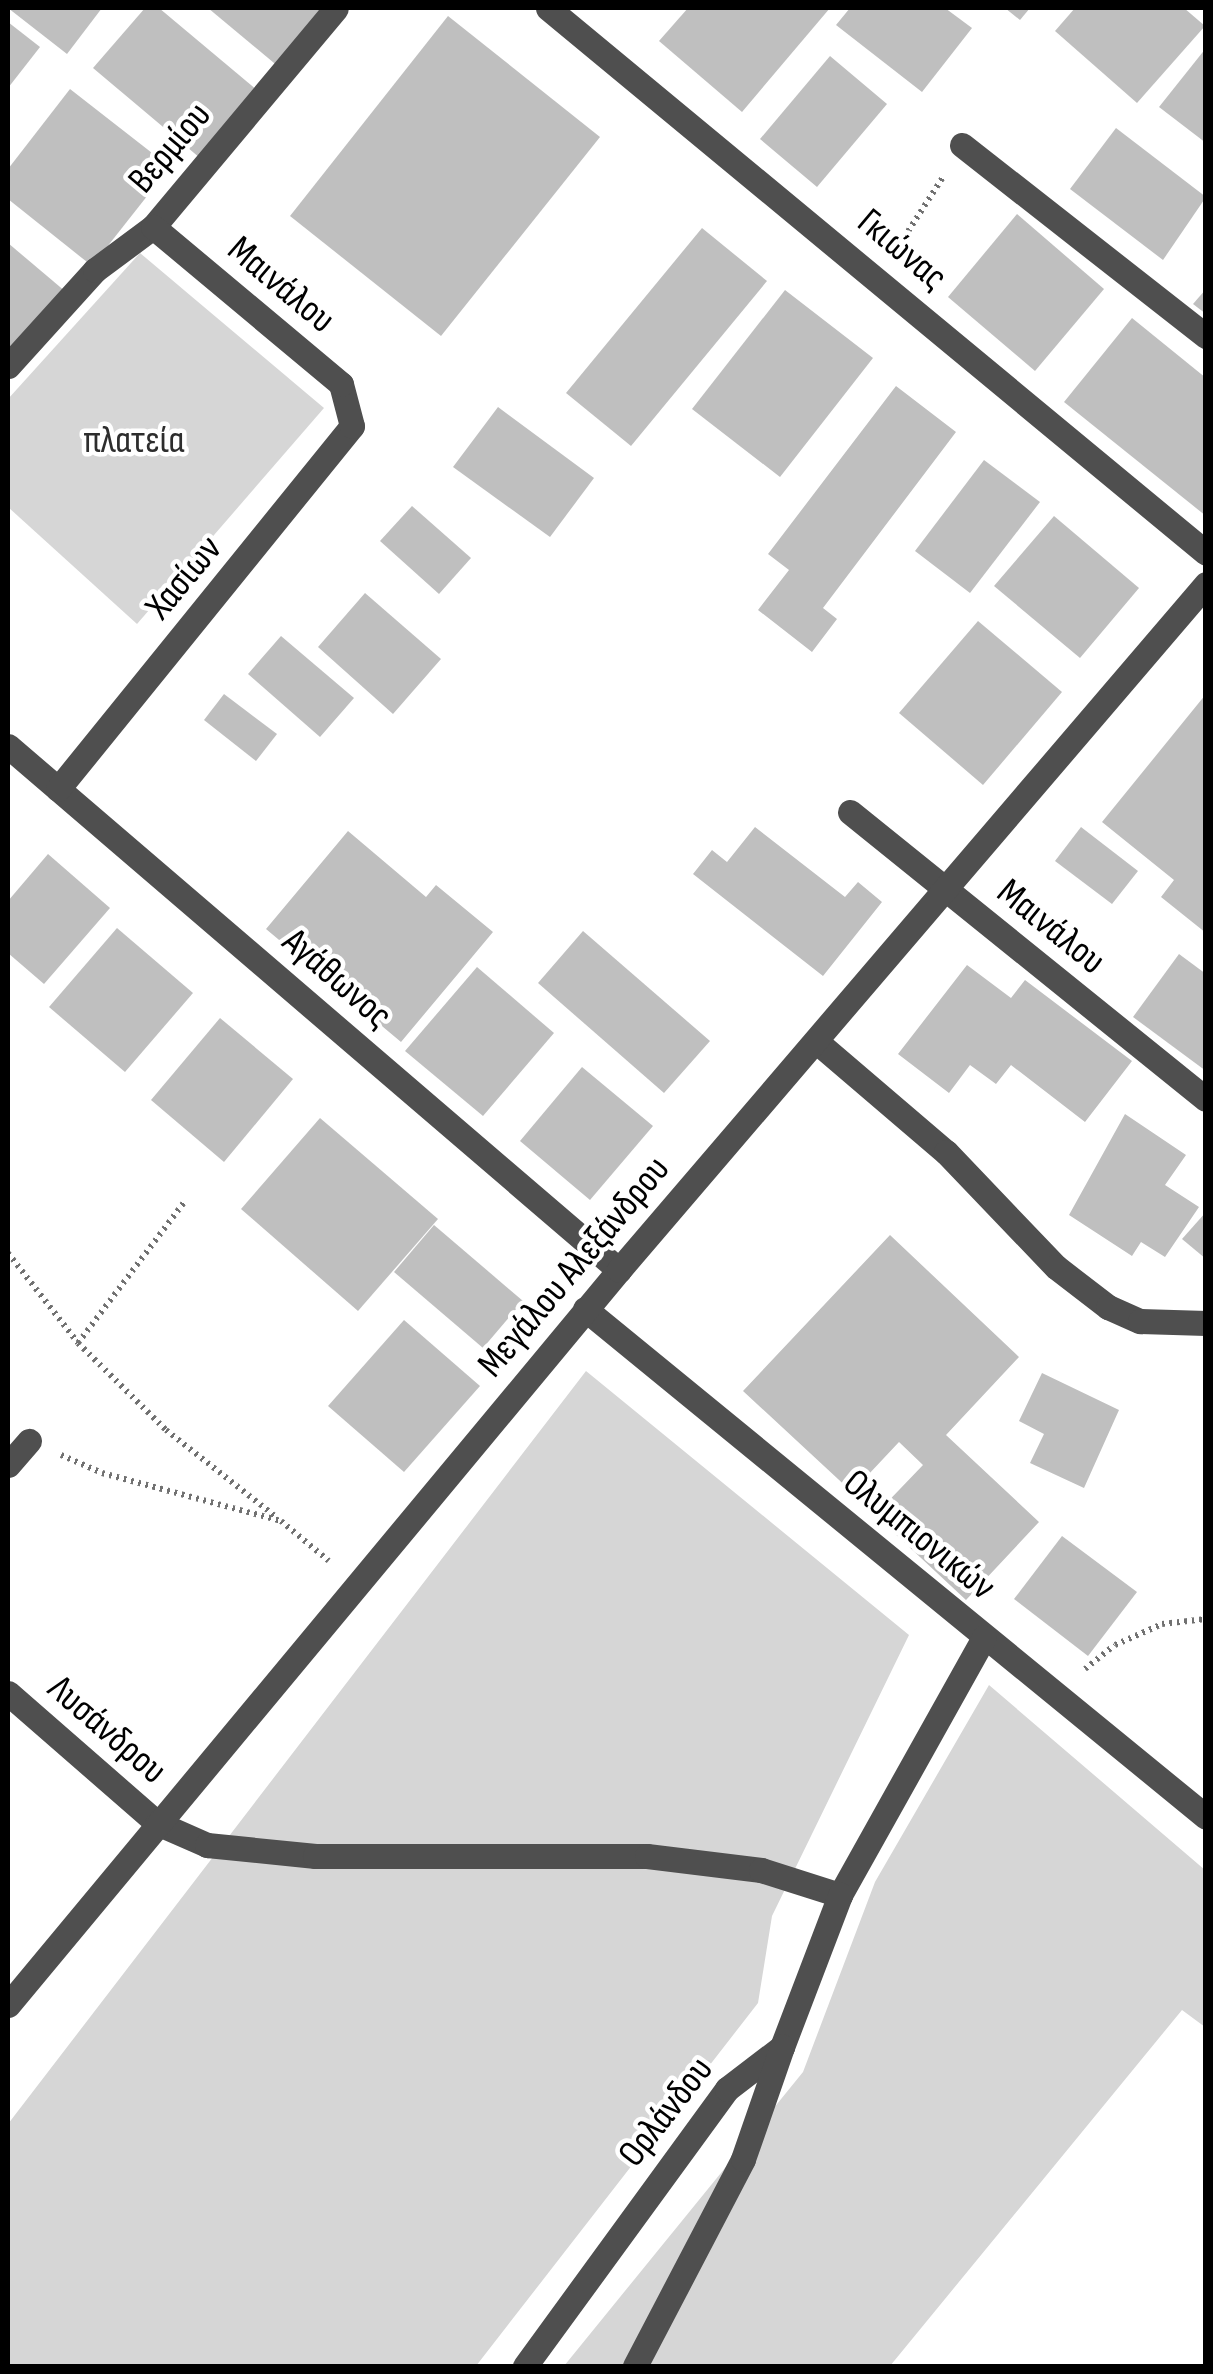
<!DOCTYPE html>
<meta charset="utf-8">
<style>
body{margin:0}
#map{position:relative;width:1213px;height:2374px;overflow:hidden;background:#fff;font-family:"Sofia Sans Condensed",sans-serif}
div>[style]{position:absolute}
.green>*{inset:0;background:#d6d6d6}
.building>*{inset:0;background:#bfbfbf}
.path>*{height:6px;margin-top:-3px;transform-origin:0;background:repeating-linear-gradient(90deg,#717171 0 2.5px,transparent 0 7.5px)}
.minor>*{height:25px;margin:-12.5px;padding:0 12.5px;transform-origin:12.5px;border-radius:12.5px;background:#4f4f4f}
span{translate:-50% -50%;white-space:nowrap;text-align:center;line-height:1.15;-webkit-text-stroke:9px #fff;paint-order:stroke}
.street-label{font-size:38px;color:#000}
.park-label{font-size:38px;color:#2d2d2d}
.frame{position:absolute;inset:0;border:10px solid #000;pointer-events:none}
</style>
<div id="map">
<div class="green">
<i style="clip-path:polygon(140px 253px,324px 408px,137px 624px,8px 507px,8px 399px)"></i>
<i style="clip-path:polygon(586px 1371px,909px 1635px,772px 1916px,758px 2003px,476px 2366px,8px 2366px,8px 2124px)"></i>
<i style="clip-path:polygon(989px 1685px,1205px 1870px,1205px 2027px,1182px 2010px,890px 2366px,564px 2366px,803px 2072px,875px 1882px)"></i>
</div>
<div class="building">
<i style="clip-path:polygon(8px 8px,102px 8px,67px 54px)"></i>
<i style="clip-path:polygon(145px 8px,159px 8px,257px 90px,200px 158px,93px 68px)"></i>
<i style="clip-path:polygon(208px 8px,331px 8px,280px 68px)"></i>
<i style="clip-path:polygon(688px 8px,830px 8px,742px 112px,659px 41px)"></i>
<i style="clip-path:polygon(850px 8px,945px 8px,972px 28px,922px 92px,836px 25px)"></i>
<i style="clip-path:polygon(1005px 8px,1030px 8px,1020px 20px)"></i>
<i style="clip-path:polygon(1075px 8px,1184px 8px,1205px 26px,1137px 103px,1055px 31px)"></i>
<i style="clip-path:polygon(448px 16px,600px 137px,441px 336px,290px 216px)"></i>
<i style="clip-path:polygon(8px 22px,40px 47px,8px 88px)"></i>
<i style="clip-path:polygon(1206px 48px,1206px 143px,1159px 107px)"></i>
<i style="clip-path:polygon(830px 56px,887px 104px,817px 187px,760px 139px)"></i>
<i style="clip-path:polygon(70px 89px,170px 167px,92px 266px,8px 199px,8px 169px)"></i>
<i style="clip-path:polygon(1116px 128px,1206px 197px,1163px 260px,1070px 189px)"></i>
<i style="clip-path:polygon(1017px 214px,1104px 289px,1035px 371px,948px 297px)"></i>
<i style="clip-path:polygon(702px 228px,767px 281px,631px 446px,566px 393px)"></i>
<i style="clip-path:polygon(8px 243px,66px 292px,8px 359px)"></i>
<i style="clip-path:polygon(1206px 289px,1206px 314px,1193px 304px)"></i>
<i style="clip-path:polygon(785px 290px,873px 358px,780px 477px,692px 409px)"></i>
<i style="clip-path:polygon(1132px 318px,1206px 378px,1206px 516px,1064px 402px)"></i>
<i style="clip-path:polygon(896px 386px,956px 432px,823px 608px,837px 619px,812px 652px,758px 610px,789px 570px,768px 554px)"></i>
<i style="clip-path:polygon(498px 407px,594px 478px,550px 537px,453px 467px)"></i>
<i style="clip-path:polygon(984px 460px,1040px 502px,970px 593px,915px 551px)"></i>
<i style="clip-path:polygon(412px 506px,471px 558px,439px 594px,380px 541px)"></i>
<i style="clip-path:polygon(1054px 516px,1139px 588px,1080px 658px,994px 586px)"></i>
<i style="clip-path:polygon(365px 593px,441px 659px,393px 714px,318px 647px)"></i>
<i style="clip-path:polygon(978px 621px,1062px 692px,983px 785px,899px 713px)"></i>
<i style="clip-path:polygon(281px 636px,354px 698px,320px 737px,248px 674px)"></i>
<i style="clip-path:polygon(224px 694px,277px 734px,256px 761px,204px 720px)"></i>
<i style="clip-path:polygon(1206px 694px,1206px 933px,1161px 897px,1174px 880px,1102px 822px)"></i>
<i style="clip-path:polygon(755px 827px,845px 897px,858px 882px,882px 902px,823px 976px,693px 874px,712px 850px,727px 862px)"></i>
<i style="clip-path:polygon(1081px 827px,1138px 871px,1112px 904px,1055px 861px)"></i>
<i style="clip-path:polygon(348px 831px,426px 897px,436px 885px,493px 932px,401px 1042px,266px 929px)"></i>
<i style="clip-path:polygon(48px 854px,110px 908px,44px 984px,8px 953px,8px 901px)"></i>
<i style="clip-path:polygon(117px 928px,193px 993px,125px 1072px,49px 1007px)"></i>
<i style="clip-path:polygon(583px 931px,710px 1041px,664px 1093px,538px 983px)"></i>
<i style="clip-path:polygon(1179px 954px,1206px 974px,1206px 1071px,1133px 1017px)"></i>
<i style="clip-path:polygon(967px 965px,1011px 998px,1025px 980px,1132px 1061px,1085px 1122px,1011px 1065px,996px 1084px,970px 1065px,949px 1093px,898px 1054px)"></i>
<i style="clip-path:polygon(477px 967px,554px 1033px,483px 1116px,405px 1051px)"></i>
<i style="clip-path:polygon(220px 1018px,293px 1079px,224px 1162px,151px 1100px)"></i>
<i style="clip-path:polygon(582px 1067px,653px 1126px,590px 1200px,520px 1141px)"></i>
<i style="clip-path:polygon(1125px 1114px,1186px 1155px,1165px 1185px,1199px 1207px,1165px 1257px,1141px 1242px,1132px 1256px,1069px 1215px)"></i>
<i style="clip-path:polygon(320px 1118px,438px 1219px,358px 1311px,241px 1209px)"></i>
<i style="clip-path:polygon(1206px 1212px,1206px 1259px,1182px 1239px)"></i>
<i style="clip-path:polygon(434px 1225px,523px 1301px,483px 1348px,394px 1272px)"></i>
<i style="clip-path:polygon(890px 1235px,1019px 1357px,946px 1435px,1039px 1522px,966px 1600px,875px 1515px,923px 1465px,899px 1442px,852px 1492px,743px 1391px)"></i>
<i style="clip-path:polygon(404px 1320px,480px 1386px,404px 1472px,328px 1406px)"></i>
<i style="clip-path:polygon(1042px 1373px,1119px 1410px,1084px 1488px,1030px 1463px,1044px 1434px,1019px 1421px)"></i>
<i style="clip-path:polygon(1062px 1536px,1137px 1592px,1088px 1656px,1014px 1599px)"></i>
</div>
<div class="path">
<i style="left:896px;top:250px;width:87px;rotate:-57.2deg"></i>
<i style="left:8px;top:1253px;width:114px;rotate:52.1deg"></i>
<i style="left:78px;top:1343px;width:124px;rotate:44.7deg"></i>
<i style="left:166px;top:1430px;width:140px;rotate:38.3deg"></i>
<i style="left:78px;top:1343px;width:178px;rotate:-53deg"></i>
<i style="left:61px;top:1455px;width:45px;rotate:23.7deg"></i>
<i style="left:102px;top:1473px;width:185px;rotate:15deg"></i>
<i style="left:281px;top:1521px;width:62px;rotate:39.8deg"></i>
<i style="left:1085px;top:1669px;width:38px;rotate:-39deg"></i>
<i style="left:1115px;top:1645px;width:51px;rotate:-24.1deg"></i>
<i style="left:1162px;top:1624px;width:44px;rotate:-6.5deg"></i>
</div>
<div class="minor">
<i style="left:548px;top:8px;width:854px;rotate:39.63deg"></i>
<i style="left:962px;top:145px;width:310px;rotate:38.1deg"></i>
<i style="left:8px;top:366px;width:130px;rotate:-47.8deg"></i>
<i style="left:95px;top:270px;width:72px;rotate:-36.6deg"></i>
<i style="left:153px;top:227px;width:285px;rotate:-50.1deg"></i>
<i style="left:8px;top:746px;width:805px;rotate:40.62deg"></i>
<i style="left:58px;top:789px;width:467px;rotate:-51deg"></i>
<i style="left:352px;top:426px;width:43px;rotate:-104.7deg"></i>
<i style="left:341px;top:384px;width:245px;rotate:-140.1deg"></i>
<i style="left:850px;top:812px;width:457px;rotate:38.9deg"></i>
<i style="left:817px;top:1042px;width:170px;rotate:40.5deg"></i>
<i style="left:946px;top:1152px;width:159px;rotate:46.3deg"></i>
<i style="left:1056px;top:1267px;width:66px;rotate:37.6deg"></i>
<i style="left:1108px;top:1307px;width:35px;rotate:24deg"></i>
<i style="left:1140px;top:1321px;width:66px;rotate:1.7deg"></i>
<i style="left:585px;top:1309px;width:802px;rotate:39.28deg"></i>
<i style="left:8px;top:1465px;width:32px;rotate:-49deg"></i>
<i style="left:8px;top:1693px;width:198px;rotate:41.1deg"></i>
<i style="left:157px;top:1823px;width:55px;rotate:23.7deg"></i>
<i style="left:207px;top:1845px;width:109px;rotate:5.8deg"></i>
<i style="left:315px;top:1856px;width:332px"></i>
<i style="left:647px;top:1856px;width:115px;rotate:7deg"></i>
<i style="left:761px;top:1870px;width:83px;rotate:17.6deg"></i>
<i style="left:840px;top:1895px;width:295px;rotate:-60.8deg"></i>
<i style="left:8px;top:2005px;width:956px;rotate:-50.26deg"></i>
<i style="left:619px;top:1270px;width:903px;rotate:-49.45deg"></i>
<i style="left:525px;top:2366px;width:343px;rotate:-53.9deg"></i>
<i style="left:727px;top:2089px;width:69px;rotate:-37.4deg"></i>
<i style="left:782px;top:2047px;width:163px;rotate:-69.1deg"></i>
<i style="left:635px;top:2366px;width:233px;rotate:-62.4deg"></i>
<i style="left:743px;top:2159px;width:119px;rotate:-70.8deg"></i>
</div>
<div class="street-label">
<span style="left:170px;top:148px;rotate:-50deg">Βερμίου</span>
<span style="left:902px;top:250px;rotate:40deg">Γκιώνας</span>
<span style="left:281px;top:285px;rotate:40deg">Μαινάλου</span>
<span style="left:184px;top:578px;rotate:-50deg">Χασίων</span>
<span style="left:1051px;top:927px;rotate:39deg">Μαινάλου</span>
<span style="left:337px;top:979px;rotate:41deg">Αγάθωνος</span>
<span style="left:574px;top:1267px;rotate:-50deg">Μεγάλου Αλεξάνδρου</span>
<span style="left:919px;top:1535px;rotate:39deg">Ολυμπιονικών</span>
<span style="left:107px;top:1730px;rotate:41deg">Λυσάνδρου</span>
<span style="left:666px;top:2112px;rotate:-52deg">Ορλάνδου</span>
</div>
<div class="park-label">
<span style="left:134px;top:441px">πλατεία</span>
</div>
<div class="frame"></div>
</div>
